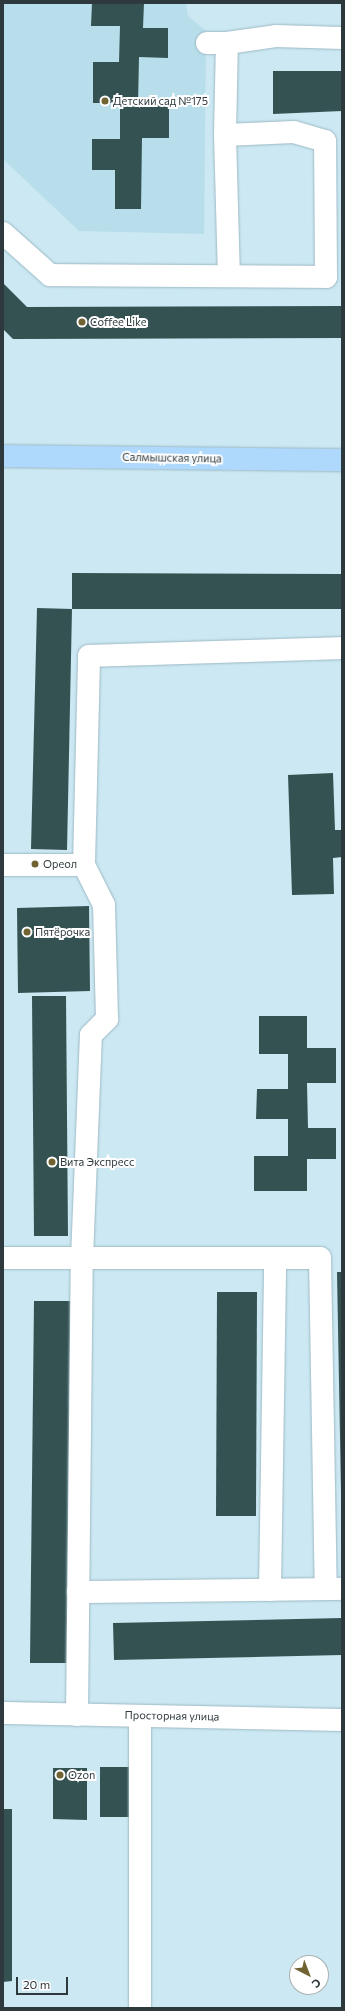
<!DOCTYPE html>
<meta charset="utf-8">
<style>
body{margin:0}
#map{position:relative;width:345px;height:2011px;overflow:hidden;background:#cbe8f3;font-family:Commissioner,sans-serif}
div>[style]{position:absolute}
.built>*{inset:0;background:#b8deeb}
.building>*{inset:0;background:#355252}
.roads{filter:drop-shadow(0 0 1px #9db9c4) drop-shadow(0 0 1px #9db9c4)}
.minor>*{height:22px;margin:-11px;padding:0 11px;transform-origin:11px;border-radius:11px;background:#fff}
.major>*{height:22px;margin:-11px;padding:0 11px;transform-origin:11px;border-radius:11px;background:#afd8fd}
.dots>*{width:11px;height:11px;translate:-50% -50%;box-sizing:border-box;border:2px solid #fff;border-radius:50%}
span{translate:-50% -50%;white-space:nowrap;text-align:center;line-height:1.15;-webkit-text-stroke:4px #fff;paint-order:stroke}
.poi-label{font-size:11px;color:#2e393d}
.left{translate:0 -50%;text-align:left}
.street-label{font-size:11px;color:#2e393d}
.frame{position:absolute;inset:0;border:4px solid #2e393d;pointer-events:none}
.north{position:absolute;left:289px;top:1955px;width:40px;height:40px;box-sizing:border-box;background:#fff;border:1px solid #abb0b1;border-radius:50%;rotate:138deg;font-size:11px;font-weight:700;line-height:16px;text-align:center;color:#2e393d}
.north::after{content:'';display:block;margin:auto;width:14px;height:18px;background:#706331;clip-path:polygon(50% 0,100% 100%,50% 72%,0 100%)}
.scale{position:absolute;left:16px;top:1977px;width:52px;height:18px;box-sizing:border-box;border:2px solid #2e393d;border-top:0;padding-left:5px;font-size:12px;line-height:14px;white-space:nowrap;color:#2e393d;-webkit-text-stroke:3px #fff;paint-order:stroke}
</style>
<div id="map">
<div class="built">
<i style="clip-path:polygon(3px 3px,186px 3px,188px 16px,206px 31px,204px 234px,79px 231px,3px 159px)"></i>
</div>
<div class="building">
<i style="clip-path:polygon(92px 3px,144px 3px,143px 28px,168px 28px,168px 58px,139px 57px,138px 104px,169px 104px,169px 138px,142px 138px,141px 209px,115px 209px,115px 170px,92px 170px,92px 139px,120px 139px,120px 103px,93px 103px,93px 62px,119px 62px,120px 26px,91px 26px)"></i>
<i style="clip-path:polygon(273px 71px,342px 71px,342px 111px,273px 114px)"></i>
<i style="clip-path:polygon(3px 283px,27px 307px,342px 306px,342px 338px,13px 339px,3px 329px)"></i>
<i style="clip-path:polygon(72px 573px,342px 574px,342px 609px,72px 609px)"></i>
<i style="clip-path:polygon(37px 608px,72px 609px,67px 850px,31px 849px)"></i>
<i style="clip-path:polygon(333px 773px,335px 830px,342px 830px,342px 857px,333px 858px,334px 894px,292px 895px,288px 775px)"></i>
<i style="clip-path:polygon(89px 906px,90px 991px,18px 993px,17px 908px)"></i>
<i style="clip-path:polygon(32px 996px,66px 996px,68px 1236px,34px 1236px)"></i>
<i style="clip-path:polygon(259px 1016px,307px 1016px,307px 1048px,336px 1048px,336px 1083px,307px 1083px,308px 1128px,336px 1128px,336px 1159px,307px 1159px,307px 1191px,254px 1191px,254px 1156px,288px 1156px,288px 1119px,256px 1119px,257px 1089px,288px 1089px,288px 1054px,259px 1054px)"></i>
<i style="clip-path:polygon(337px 1272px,342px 1272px,342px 1492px,341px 1492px)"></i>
<i style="clip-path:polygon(217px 1292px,257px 1292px,256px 1516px,216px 1516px)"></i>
<i style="clip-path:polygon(34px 1301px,72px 1301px,67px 1663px,30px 1663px)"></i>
<i style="clip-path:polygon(342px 1618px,342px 1655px,114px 1660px,113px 1623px)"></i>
<i style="clip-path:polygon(100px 1767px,131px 1767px,131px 1817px,100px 1817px)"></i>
<i style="clip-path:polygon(53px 1768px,87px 1768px,87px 1820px,53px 1819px)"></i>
<i style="clip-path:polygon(3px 1809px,12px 1809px,12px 1981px,3px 1982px)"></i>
</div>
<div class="roads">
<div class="minor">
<i style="left:207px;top:43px;width:20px"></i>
<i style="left:225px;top:135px;width:140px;rotate:88.4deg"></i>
<i style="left:3px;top:233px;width:63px;rotate:41.8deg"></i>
<i style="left:50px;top:275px;width:276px;rotate:0.4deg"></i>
<i style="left:326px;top:277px;width:136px;rotate:-90.4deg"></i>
<i style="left:325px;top:141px;width:32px;rotate:-164deg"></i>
<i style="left:294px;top:132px;width:69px;rotate:177.5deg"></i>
<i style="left:225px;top:135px;width:92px;rotate:-88.8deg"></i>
<i style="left:227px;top:43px;width:49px;rotate:-8.1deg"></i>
<i style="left:276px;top:36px;width:66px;rotate:1.7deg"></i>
<i style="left:3px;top:865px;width:81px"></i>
<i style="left:3px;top:1258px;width:317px"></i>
<i style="left:320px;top:1258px;width:331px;rotate:89deg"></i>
<i style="left:270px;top:1590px;width:332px;rotate:-89.1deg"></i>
<i style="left:78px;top:1592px;width:264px;rotate:-0.7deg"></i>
<i style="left:3px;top:1713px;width:339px;rotate:1.2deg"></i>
<i style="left:77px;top:1715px;width:457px;rotate:-89.4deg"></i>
<i style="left:82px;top:1258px;width:223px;rotate:-87.7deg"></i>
<i style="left:91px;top:1035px;width:23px;rotate:-45deg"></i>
<i style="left:107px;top:1019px;width:114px;rotate:-91.5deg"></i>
<i style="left:104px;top:905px;width:45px;rotate:-116.6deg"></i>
<i style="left:84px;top:865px;width:209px;rotate:-88.6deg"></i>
<i style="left:89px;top:656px;width:253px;rotate:-1.8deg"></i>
<i style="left:140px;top:1716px;width:292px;rotate:90deg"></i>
</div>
<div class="major">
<i style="left:3px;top:456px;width:339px;rotate:0.7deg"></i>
</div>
</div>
<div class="dots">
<i style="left:105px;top:101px;background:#706331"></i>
<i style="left:82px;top:322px;background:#706331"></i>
<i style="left:35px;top:864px;background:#706331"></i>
<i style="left:27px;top:932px;background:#706331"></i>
<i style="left:52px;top:1162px;background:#706331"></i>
<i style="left:60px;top:1775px;background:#706331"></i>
</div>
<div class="poi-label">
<span class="left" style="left:113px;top:101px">Детский сад №175</span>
<span class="left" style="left:90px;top:322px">Coffee Like</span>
<span class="left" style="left:43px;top:864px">Ореол</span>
<span class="left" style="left:35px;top:932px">Пятёрочка</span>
<span class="left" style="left:60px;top:1162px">Вита Экспресс</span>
<span class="left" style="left:68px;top:1775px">Ozon</span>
</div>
<div class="street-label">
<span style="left:172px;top:458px;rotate:1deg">Салмышская улица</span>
<span style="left:172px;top:1716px;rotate:1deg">Просторная улица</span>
</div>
<div class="frame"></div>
<div class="north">С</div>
<div class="scale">20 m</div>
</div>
